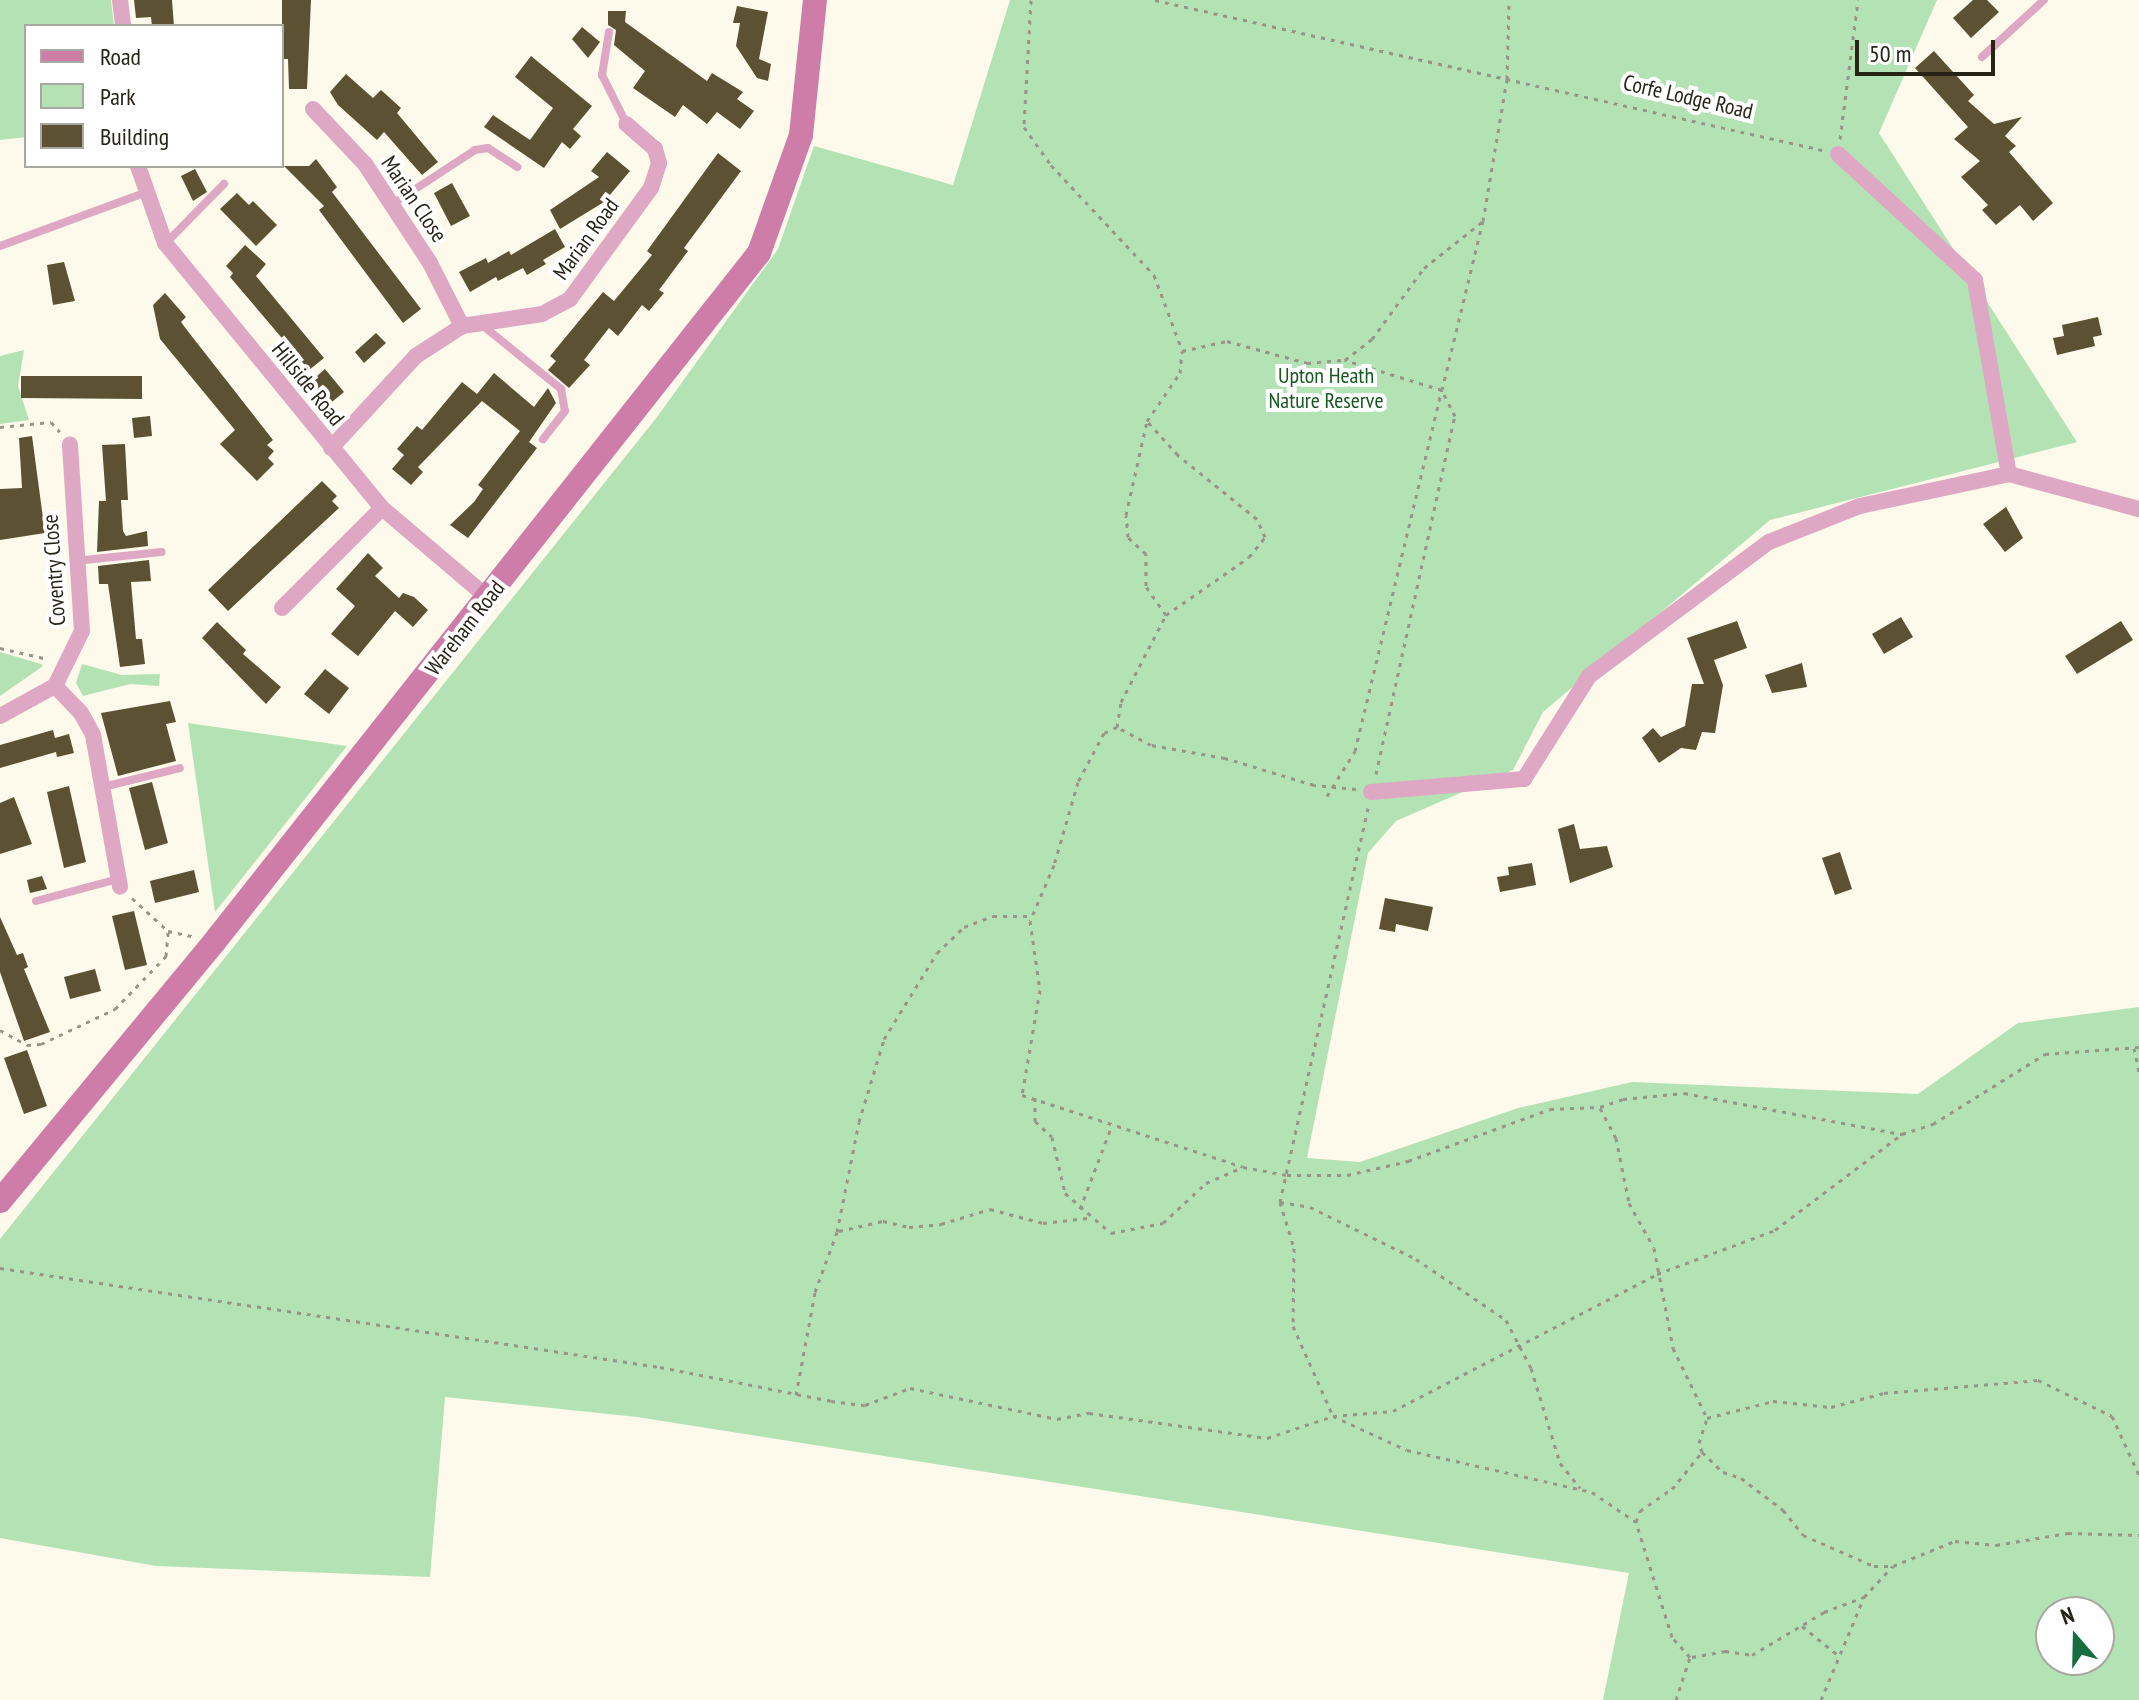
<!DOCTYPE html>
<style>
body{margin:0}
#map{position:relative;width:2139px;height:1700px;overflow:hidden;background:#fdf9eb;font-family:"PT Sans Narrow",sans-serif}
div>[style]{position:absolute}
.green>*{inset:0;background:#b3e3b5}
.building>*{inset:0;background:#5c5233}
.path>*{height:3px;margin-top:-1.5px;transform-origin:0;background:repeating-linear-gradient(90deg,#989487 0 4px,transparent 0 10px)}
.lane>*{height:8px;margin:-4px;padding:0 4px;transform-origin:4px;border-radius:4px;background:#dea7c3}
.street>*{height:16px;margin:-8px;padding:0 8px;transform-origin:8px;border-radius:8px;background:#dea7c3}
.secondary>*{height:24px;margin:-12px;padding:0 12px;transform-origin:12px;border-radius:12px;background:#cd7da8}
span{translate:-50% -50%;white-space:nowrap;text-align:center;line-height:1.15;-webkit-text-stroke:8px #fff;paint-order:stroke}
.street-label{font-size:22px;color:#272316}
.park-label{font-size:22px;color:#175821}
.legend{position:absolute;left:24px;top:24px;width:260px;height:144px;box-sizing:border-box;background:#fff;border:2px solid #a9a7a2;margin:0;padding:10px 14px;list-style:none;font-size:24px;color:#272316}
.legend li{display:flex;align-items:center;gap:16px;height:40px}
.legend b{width:40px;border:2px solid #a9a7a2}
.north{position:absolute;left:2035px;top:1596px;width:80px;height:80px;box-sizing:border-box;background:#fff;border:2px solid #a9a7a2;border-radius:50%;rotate:340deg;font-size:22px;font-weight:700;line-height:32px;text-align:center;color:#272316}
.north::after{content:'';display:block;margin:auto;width:28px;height:36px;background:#166e40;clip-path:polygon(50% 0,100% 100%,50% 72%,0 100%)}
.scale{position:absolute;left:1855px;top:40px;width:140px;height:36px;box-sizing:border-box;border:4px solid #272316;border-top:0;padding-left:10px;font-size:24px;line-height:28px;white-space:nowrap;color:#272316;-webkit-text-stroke:6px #fff;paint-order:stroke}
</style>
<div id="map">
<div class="green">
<i style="clip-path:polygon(0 0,111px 0,114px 26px,26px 26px,26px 137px,0 140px)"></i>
<i style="clip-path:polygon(evenodd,1010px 0,1937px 0,1879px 133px,2077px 442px,1770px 520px,1543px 712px,1513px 770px,1396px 821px,1368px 853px,1307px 1158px,1360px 1162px,1518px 1108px,1632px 1082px,1918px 1094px,2018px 1023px,2139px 1007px,2139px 1700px,1603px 1700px,1629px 1573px,637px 1417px,445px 1397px,430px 1577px,156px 1566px,0 1538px,0 1239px,657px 417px,778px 249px,814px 146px,953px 185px,1010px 0,2051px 1612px,2099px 1612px,2099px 1660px,2051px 1660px,2051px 1612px)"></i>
<i style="clip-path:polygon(24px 350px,18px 386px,29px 420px,0 424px,0 356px)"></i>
<i style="clip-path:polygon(0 652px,41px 664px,43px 666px,0 696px)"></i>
<i style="clip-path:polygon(82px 664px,122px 675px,160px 674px,159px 686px,130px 684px,83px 696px,76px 683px)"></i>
<i style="clip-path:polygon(188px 723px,347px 746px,215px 912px)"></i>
</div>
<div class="building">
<i style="clip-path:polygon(134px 0,172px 0,174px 26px,152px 26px,151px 17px,136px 18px)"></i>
<i style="clip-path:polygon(282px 0,311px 0,307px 89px,289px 89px,288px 59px,282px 59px)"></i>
<i style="clip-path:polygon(1973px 0,1987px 0,1999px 12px,1971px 38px,1953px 18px)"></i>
<i style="clip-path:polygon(737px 6px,768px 12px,759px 59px,771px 64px,768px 81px,757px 78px,736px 46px,740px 23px,733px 23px)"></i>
<i style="clip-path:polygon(608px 11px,626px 11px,625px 22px,707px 81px,712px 73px,743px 92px,737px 99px,754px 111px,740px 129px,717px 112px,707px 124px,683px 105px,675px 117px,633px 88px,645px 71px,614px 45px,616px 30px,608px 25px)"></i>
<i style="clip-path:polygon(582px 27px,600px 42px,588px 58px,572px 39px)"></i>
<i style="clip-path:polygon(1934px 51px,1974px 95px,1968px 101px,1994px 124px,2022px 117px,2005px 136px,2016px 146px,2009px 152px,2053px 203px,2033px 221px,2020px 205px,1996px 225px,1982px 210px,1988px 205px,1961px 177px,1980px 161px,1954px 139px,1968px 127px,1915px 68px)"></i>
<i style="clip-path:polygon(531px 56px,592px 106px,573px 129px,581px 136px,570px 149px,562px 142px,544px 168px,484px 127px,493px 115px,530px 140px,553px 108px,515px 77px)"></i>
<i style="clip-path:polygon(346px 74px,373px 98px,381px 90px,401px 108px,397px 113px,438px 162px,422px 175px,384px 132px,377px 140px,338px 105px,330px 92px)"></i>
<i style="clip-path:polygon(607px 152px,630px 171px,604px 202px,560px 229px,550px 210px,599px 177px,591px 171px)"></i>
<i style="clip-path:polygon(718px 153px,741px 171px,684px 248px,688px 251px,659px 290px,664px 293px,649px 311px,642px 305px,618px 336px,609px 328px,584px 360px,590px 365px,569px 388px,548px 370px,556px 361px,550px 356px,603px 292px,614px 301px,652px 255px,647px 251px)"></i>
<i style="clip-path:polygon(316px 159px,337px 187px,332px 192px,421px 309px,403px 323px,319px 210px,324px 206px,284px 166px,309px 166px)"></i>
<i style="clip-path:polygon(195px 169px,207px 192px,193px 201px,181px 176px)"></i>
<i style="clip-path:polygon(452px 183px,470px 216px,451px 226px,434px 193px)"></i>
<i style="clip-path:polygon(237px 193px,249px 205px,253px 201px,277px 225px,256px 246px,220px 209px)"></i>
<i style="clip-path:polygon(555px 229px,565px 247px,543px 260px,546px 264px,527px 275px,523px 268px,498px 281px,496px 277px,470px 292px,459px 272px,486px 258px,488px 263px,509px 251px,511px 255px)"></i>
<i style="clip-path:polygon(245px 245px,266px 264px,256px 276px,324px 358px,309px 370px,230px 277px,233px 273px,226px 266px)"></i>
<i style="clip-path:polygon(64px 262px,75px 301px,53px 305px,47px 265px)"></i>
<i style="clip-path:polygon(165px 293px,186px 317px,181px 322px,190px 334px,273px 440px,267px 445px,274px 451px,268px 458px,274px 464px,257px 481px,220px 444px,235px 430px,160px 339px,153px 305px)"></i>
<i style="clip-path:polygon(2098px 317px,2102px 335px,2093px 337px,2095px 346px,2057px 355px,2053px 338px,2064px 336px,2062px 325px)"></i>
<i style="clip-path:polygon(376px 333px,386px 343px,364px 363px,355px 352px)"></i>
<i style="clip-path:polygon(325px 369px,344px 392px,327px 406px,308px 384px)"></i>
<i style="clip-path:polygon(494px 373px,534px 407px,548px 388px,556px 403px,529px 442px,537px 448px,468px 538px,450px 525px,474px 502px,483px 489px,478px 485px,520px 431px,482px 401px,418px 467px,423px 472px,411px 485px,392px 469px,404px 455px,397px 449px,417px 426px,422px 430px,462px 382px,477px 394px)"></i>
<i style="clip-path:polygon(21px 376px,142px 376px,142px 399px,21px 398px)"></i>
<i style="clip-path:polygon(150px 416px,152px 436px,134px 438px,132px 418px)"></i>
<i style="clip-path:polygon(32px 436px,45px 533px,0 540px,0 489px,22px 488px,19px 438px)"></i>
<i style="clip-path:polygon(125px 444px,128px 500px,121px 500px,123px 531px,126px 536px,147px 531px,148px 546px,97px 552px,99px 501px,106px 501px,102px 445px)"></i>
<i style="clip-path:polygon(322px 481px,337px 496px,332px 501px,339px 508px,228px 611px,208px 590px)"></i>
<i style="clip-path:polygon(2006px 507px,2023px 538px,2005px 552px,1983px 524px)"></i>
<i style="clip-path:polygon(368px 553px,383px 568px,375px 576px,399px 598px,403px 593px,414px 597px,428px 610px,413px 627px,395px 611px,358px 656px,331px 634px,355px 606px,336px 589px)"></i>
<i style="clip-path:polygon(149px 560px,151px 581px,131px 582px,136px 639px,142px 639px,145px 664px,120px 667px,108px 584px,99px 584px,98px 566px)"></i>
<i style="clip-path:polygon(1901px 617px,1913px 637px,1884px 654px,1872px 634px)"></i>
<i style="clip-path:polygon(1737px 621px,1747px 648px,1714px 660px,1723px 685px,1715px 733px,1702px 732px,1696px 750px,1681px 748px,1659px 763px,1642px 738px,1653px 728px,1661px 737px,1685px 726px,1692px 684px,1704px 684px,1687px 638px)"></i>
<i style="clip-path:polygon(2121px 621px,2133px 640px,2077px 674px,2065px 656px)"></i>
<i style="clip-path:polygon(217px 622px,246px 650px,243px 654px,281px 687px,266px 704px,202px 638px)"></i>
<i style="clip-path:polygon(1802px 663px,1807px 687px,1772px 693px,1765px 675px)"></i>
<i style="clip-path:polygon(325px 669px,349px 688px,329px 714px,304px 694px)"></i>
<i style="clip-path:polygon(170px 701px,176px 722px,166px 724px,176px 761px,118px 776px,101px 713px)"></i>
<i style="clip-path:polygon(53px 730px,55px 738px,69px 734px,74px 753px,57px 757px,56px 752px,0 768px,0 745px)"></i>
<i style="clip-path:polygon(152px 782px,168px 843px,145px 850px,129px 788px)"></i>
<i style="clip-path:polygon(69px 786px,86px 862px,64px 868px,47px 792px)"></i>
<i style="clip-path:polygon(14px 797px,32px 844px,0 854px,0 803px)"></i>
<i style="clip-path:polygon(1574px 824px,1580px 849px,1607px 846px,1613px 867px,1570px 883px,1558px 829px)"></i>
<i style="clip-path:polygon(1840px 852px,1852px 889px,1835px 895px,1822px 858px)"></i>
<i style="clip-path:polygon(1532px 863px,1536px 885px,1500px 892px,1497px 877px,1509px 875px,1508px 867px)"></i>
<i style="clip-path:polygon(194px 870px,199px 892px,155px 903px,150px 881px)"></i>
<i style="clip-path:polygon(42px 876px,47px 889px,30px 893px,27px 880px)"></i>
<i style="clip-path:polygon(1385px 898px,1433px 907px,1428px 931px,1396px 924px,1395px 932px,1379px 929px)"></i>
<i style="clip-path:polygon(134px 911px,147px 965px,125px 970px,112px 916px)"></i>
<i style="clip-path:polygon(0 917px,17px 955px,23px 953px,28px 967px,24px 969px,50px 1032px,24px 1041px,0 972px)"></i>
<i style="clip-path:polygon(95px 969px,101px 991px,70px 999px,64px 977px)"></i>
<i style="clip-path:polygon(27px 1050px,47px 1106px,24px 1114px,4px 1058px)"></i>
</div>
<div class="path">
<i style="left:1031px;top:0;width:127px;rotate:93.2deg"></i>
<i style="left:1024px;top:127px;width:47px;rotate:54.6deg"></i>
<i style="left:1051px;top:165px;width:151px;rotate:46.9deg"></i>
<i style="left:1154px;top:275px;width:80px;rotate:69.5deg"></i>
<i style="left:1155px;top:0;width:684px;rotate:12.67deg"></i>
<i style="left:1840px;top:139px;width:140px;rotate:-82.6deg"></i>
<i style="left:0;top:427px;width:51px;rotate:-5.6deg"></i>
<i style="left:51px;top:422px;width:13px;rotate:48deg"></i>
<i style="left:1166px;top:615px;width:35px;rotate:-125deg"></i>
<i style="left:1146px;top:586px;width:32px;rotate:-90deg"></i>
<i style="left:1146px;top:554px;width:25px;rotate:-137deg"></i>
<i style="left:1128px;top:537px;width:22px;rotate:-95deg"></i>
<i style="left:1126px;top:515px;width:96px;rotate:-77.4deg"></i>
<i style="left:1147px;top:421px;width:58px;rotate:-55.5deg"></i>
<i style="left:1180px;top:373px;width:22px;rotate:-85deg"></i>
<i style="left:1182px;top:351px;width:46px;rotate:-12.5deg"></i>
<i style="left:1227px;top:341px;width:83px;rotate:15.4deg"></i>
<i style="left:1307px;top:363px;width:38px;rotate:-5deg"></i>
<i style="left:1345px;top:360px;width:34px;rotate:-38deg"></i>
<i style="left:1372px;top:339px;width:88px;rotate:-53.8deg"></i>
<i style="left:1424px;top:268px;width:75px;rotate:-38.5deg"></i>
<i style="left:0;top:648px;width:49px;rotate:12.9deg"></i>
<i style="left:1117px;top:727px;width:25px;rotate:-81deg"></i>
<i style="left:1121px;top:702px;width:98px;rotate:-62.7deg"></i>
<i style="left:1166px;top:615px;width:101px;rotate:-34.9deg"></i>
<i style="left:1249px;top:557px;width:26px;rotate:-51deg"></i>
<i style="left:1265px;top:537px;width:20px;rotate:-114deg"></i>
<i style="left:1257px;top:519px;width:102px;rotate:-141deg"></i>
<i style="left:1178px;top:455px;width:45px;rotate:-132.3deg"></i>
<i style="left:1376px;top:774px;width:367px;rotate:-77.6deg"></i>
<i style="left:1455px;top:416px;width:29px;rotate:-117deg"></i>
<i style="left:1442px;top:390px;width:174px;rotate:-76.4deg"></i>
<i style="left:1483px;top:221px;width:144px;rotate:-80.4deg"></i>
<i style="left:1507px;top:79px;width:79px;rotate:-88.5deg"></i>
<i style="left:1356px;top:789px;width:42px;rotate:-174.6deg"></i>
<i style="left:1314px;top:785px;width:93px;rotate:-163.1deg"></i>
<i style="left:1225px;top:758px;width:75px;rotate:-170deg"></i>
<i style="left:1151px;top:745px;width:38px;rotate:-152deg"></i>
<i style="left:1117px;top:727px;width:14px;rotate:155deg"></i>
<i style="left:1104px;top:733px;width:55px;rotate:118deg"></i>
<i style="left:1078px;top:782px;width:86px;rotate:106.1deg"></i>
<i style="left:1054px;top:865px;width:61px;rotate:113.2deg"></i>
<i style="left:1030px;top:921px;width:70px;rotate:81.8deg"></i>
<i style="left:1040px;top:990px;width:107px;rotate:99.7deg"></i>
<i style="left:1022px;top:1095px;width:232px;rotate:18deg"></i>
<i style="left:1243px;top:1167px;width:45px;rotate:10.3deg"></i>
<i style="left:1287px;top:1175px;width:60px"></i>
<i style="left:1347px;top:1175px;width:63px;rotate:-12.9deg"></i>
<i style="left:1408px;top:1161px;width:151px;rotate:-20.1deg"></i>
<i style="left:1550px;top:1109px;width:50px;rotate:-2.3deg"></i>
<i style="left:1600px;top:1107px;width:24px;rotate:-19deg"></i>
<i style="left:1623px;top:1099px;width:61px;rotate:-5.6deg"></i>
<i style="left:1684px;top:1093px;width:222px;rotate:10.7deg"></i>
<i style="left:1327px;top:796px;width:53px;rotate:-58.1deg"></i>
<i style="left:1355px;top:751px;width:371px;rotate:-76.5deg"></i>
<i style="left:1442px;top:390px;width:102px;rotate:-162.8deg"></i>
<i style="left:1368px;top:808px;width:404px;rotate:102.6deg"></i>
<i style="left:1280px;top:1202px;width:48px;rotate:73.1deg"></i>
<i style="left:1294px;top:1248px;width:78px;rotate:90.7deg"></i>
<i style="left:1293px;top:1326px;width:98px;rotate:66deg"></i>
<i style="left:1333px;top:1416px;width:81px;rotate:24.7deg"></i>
<i style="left:1407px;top:1450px;width:190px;rotate:12.8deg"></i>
<i style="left:1592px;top:1492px;width:53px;rotate:34.3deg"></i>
<i style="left:132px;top:898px;width:49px;rotate:42.5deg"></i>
<i style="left:0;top:1030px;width:31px;rotate:29deg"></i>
<i style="left:27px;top:1045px;width:14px;rotate:-4deg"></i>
<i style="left:41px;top:1044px;width:82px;rotate:-25.3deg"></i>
<i style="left:115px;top:1009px;width:74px;rotate:-46.1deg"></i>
<i style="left:166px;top:956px;width:25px;rotate:-85deg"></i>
<i style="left:168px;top:931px;width:25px;rotate:12deg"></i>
<i style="left:2134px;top:1048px;width:25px;rotate:78deg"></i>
<i style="left:1035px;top:1098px;width:23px;rotate:90deg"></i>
<i style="left:1035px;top:1121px;width:23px;rotate:43deg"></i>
<i style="left:1052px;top:1137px;width:57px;rotate:76.9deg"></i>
<i style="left:1065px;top:1193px;width:61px;rotate:41deg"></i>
<i style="left:1111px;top:1233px;width:53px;rotate:-10.9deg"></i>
<i style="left:1163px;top:1223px;width:59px;rotate:-42.9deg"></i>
<i style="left:1206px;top:1183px;width:40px;rotate:-23.4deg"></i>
<i style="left:1600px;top:1108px;width:34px;rotate:62deg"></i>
<i style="left:1616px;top:1138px;width:66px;rotate:78.7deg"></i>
<i style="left:1629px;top:1203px;width:51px;rotate:60.9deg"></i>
<i style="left:1654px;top:1248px;width:102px;rotate:79.2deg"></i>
<i style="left:1673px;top:1348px;width:78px;rotate:64.1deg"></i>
<i style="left:1280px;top:1202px;width:30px;rotate:9deg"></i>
<i style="left:1310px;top:1207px;width:118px;rotate:26.1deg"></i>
<i style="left:1416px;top:1259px;width:109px;rotate:34.1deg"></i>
<i style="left:1506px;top:1320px;width:54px;rotate:62.5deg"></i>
<i style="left:1531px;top:1368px;width:99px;rotate:73deg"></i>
<i style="left:1560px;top:1463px;width:32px;rotate:51deg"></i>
<i style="left:1080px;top:1209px;width:90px;rotate:-69.1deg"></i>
<i style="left:839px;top:1231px;width:45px;rotate:-12.8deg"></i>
<i style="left:883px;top:1221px;width:27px;rotate:13deg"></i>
<i style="left:909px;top:1227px;width:32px;rotate:-5deg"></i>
<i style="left:941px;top:1224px;width:51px;rotate:-17deg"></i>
<i style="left:990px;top:1209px;width:55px;rotate:14.8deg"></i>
<i style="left:1043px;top:1223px;width:45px;rotate:-6.3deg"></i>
<i style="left:0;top:1268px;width:667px;rotate:8.53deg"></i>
<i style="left:660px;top:1367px;width:174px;rotate:11.2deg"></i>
<i style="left:831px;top:1401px;width:34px;rotate:7deg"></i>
<i style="left:865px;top:1405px;width:48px;rotate:-20.7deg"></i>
<i style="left:910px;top:1388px;width:150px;rotate:11.9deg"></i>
<i style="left:1057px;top:1419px;width:33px;rotate:-11deg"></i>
<i style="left:1089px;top:1413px;width:180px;rotate:8deg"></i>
<i style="left:1267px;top:1438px;width:70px;rotate:-18.4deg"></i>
<i style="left:1333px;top:1416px;width:60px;rotate:-4.8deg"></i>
<i style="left:1393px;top:1411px;width:297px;rotate:-27.4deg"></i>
<i style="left:1657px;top:1274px;width:126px;rotate:-20.4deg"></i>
<i style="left:1775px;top:1230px;width:159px;rotate:-37.1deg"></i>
<i style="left:1902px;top:1134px;width:33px;rotate:-18deg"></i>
<i style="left:1933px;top:1124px;width:132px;rotate:-32deg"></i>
<i style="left:2045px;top:1054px;width:94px;rotate:-4.3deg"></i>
<i style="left:796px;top:1395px;width:105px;rotate:-79.5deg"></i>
<i style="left:815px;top:1292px;width:64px;rotate:-69.9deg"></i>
<i style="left:837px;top:1232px;width:112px;rotate:-78.7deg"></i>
<i style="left:859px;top:1122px;width:87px;rotate:-73.2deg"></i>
<i style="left:884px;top:1039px;width:101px;rotate:-58.4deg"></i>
<i style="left:937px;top:953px;width:37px;rotate:-44deg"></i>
<i style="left:964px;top:927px;width:31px;rotate:-21deg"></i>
<i style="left:993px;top:916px;width:39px"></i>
<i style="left:1702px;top:1452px;width:29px;rotate:44deg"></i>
<i style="left:1723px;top:1472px;width:19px;rotate:18deg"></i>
<i style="left:1741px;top:1478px;width:53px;rotate:37.3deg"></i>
<i style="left:1783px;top:1510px;width:32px;rotate:51deg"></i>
<i style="left:1803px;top:1535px;width:77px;rotate:23.6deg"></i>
<i style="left:1874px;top:1566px;width:19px"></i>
<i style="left:1802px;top:1626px;width:48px;rotate:39deg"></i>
<i style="left:1692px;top:1657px;width:34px;rotate:-10deg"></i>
<i style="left:1725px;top:1651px;width:27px;rotate:8deg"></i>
<i style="left:1752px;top:1655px;width:84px;rotate:-30.8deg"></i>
<i style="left:1824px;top:1612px;width:43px;rotate:-20.6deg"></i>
<i style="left:1676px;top:1700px;width:45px;rotate:-72deg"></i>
<i style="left:1690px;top:1657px;width:27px;rotate:-132deg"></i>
<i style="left:1672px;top:1637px;width:121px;rotate:-107.4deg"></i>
<i style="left:1636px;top:1522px;width:12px;rotate:-70deg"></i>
<i style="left:1640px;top:1511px;width:39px;rotate:-35deg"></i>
<i style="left:1672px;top:1489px;width:48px;rotate:-51deg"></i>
<i style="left:1702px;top:1452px;width:9px;rotate:-108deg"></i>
<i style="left:1699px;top:1443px;width:26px;rotate:-72deg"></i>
<i style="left:1707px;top:1418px;width:68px;rotate:-14.4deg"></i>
<i style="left:1773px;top:1401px;width:58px;rotate:5.9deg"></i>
<i style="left:1831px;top:1407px;width:55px;rotate:-14.8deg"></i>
<i style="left:1884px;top:1393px;width:155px;rotate:-4.8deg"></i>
<i style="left:2038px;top:1380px;width:82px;rotate:25.9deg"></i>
<i style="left:2112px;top:1416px;width:65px;rotate:65.4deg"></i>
<i style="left:1821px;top:1700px;width:112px;rotate:-67.3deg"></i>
<i style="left:1864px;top:1597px;width:42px;rotate:-46.9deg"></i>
<i style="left:1893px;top:1566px;width:67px;rotate:-22deg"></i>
<i style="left:1955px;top:1541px;width:41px;rotate:5.6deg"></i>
<i style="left:1996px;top:1545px;width:73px;rotate:-9.5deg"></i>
<i style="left:2068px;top:1533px;width:71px;rotate:1.6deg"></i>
</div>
<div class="lane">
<i style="left:609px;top:32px;width:44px;rotate:99.2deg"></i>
<i style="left:602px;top:75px;width:54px;rotate:63.4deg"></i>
<i style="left:1982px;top:57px;width:84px;rotate:-42.6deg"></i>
<i style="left:391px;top:205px;width:100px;rotate:-33.2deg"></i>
<i style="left:475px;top:150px;width:13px;rotate:-9deg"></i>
<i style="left:488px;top:148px;width:35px;rotate:33deg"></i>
<i style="left:166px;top:243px;width:83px;rotate:-45.5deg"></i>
<i style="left:0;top:246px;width:153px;rotate:-20.2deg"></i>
<i style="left:482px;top:325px;width:102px;rotate:39deg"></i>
<i style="left:561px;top:389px;width:22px;rotate:80deg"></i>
<i style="left:565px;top:411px;width:36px;rotate:128deg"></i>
<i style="left:75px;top:561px;width:87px;rotate:-5.9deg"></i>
<i style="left:103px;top:787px;width:79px;rotate:-13.9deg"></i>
<i style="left:36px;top:901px;width:85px;rotate:-15deg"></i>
</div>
<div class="street">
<i style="left:120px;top:0;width:26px;rotate:83deg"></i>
<i style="left:313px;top:109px;width:76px;rotate:46.6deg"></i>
<i style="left:365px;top:164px;width:118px;rotate:56.7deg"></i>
<i style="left:430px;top:263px;width:71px;rotate:63.1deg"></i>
<i style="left:1838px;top:154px;width:186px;rotate:42.6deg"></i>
<i style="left:1975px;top:280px;width:197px;rotate:80.1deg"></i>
<i style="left:2009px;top:474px;width:135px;rotate:15.1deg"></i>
<i style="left:138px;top:166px;width:82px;rotate:70.7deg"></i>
<i style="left:165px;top:243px;width:343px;rotate:50.7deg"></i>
<i style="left:382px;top:508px;width:139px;rotate:40.3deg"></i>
<i style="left:331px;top:448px;width:125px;rotate:-47.3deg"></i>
<i style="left:416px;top:356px;width:55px;rotate:-33.1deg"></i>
<i style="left:462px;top:326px;width:81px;rotate:-8.5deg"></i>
<i style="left:542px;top:314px;width:32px;rotate:-28deg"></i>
<i style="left:570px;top:299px;width:137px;rotate:-53.9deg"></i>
<i style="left:651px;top:188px;width:26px;rotate:-72deg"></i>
<i style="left:659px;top:163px;width:15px;rotate:-106deg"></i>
<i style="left:655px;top:149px;width:38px;rotate:-139deg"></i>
<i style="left:282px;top:608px;width:141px;rotate:-45deg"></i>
<i style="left:55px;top:686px;width:37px;rotate:46deg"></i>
<i style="left:81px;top:713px;width:25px;rotate:61deg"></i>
<i style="left:93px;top:735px;width:154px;rotate:79.9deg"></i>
<i style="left:0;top:716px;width:63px;rotate:-28.6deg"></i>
<i style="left:55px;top:686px;width:61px;rotate:-63.9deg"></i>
<i style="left:82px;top:631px;width:187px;rotate:-93.7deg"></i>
<i style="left:1371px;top:792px;width:154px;rotate:-4.9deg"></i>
<i style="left:1524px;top:779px;width:122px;rotate:-57.7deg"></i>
<i style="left:1589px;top:676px;width:224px;rotate:-36.7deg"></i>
<i style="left:1769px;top:542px;width:98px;rotate:-21.6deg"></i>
<i style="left:1860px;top:506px;width:152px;rotate:-12.1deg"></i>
</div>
<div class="secondary">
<i style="left:0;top:1201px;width:337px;rotate:-50.4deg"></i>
<i style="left:215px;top:941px;width:877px;rotate:-51.67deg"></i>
<i style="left:759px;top:253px;width:125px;rotate:-70.4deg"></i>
<i style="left:801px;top:135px;width:136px;rotate:-84.1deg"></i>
</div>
<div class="street-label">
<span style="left:1688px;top:97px;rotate:13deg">Corfe Lodge Road</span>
<span style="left:414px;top:199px;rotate:56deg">Marian Close</span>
<span style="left:586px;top:239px;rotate:-54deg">Marian Road</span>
<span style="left:308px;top:384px;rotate:51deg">Hillside Road</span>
<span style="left:54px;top:570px;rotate:-94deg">Coventry Close</span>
<span style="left:465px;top:628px;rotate:-52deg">Wareham Road</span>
</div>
<div class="park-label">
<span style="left:1326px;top:388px">Upton Heath<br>Nature Reserve</span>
</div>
<ul class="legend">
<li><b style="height:10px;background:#cd7da8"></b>Road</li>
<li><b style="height:22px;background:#b3e3b5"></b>Park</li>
<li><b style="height:22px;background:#5c5233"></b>Building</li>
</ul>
<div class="north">N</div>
<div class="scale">50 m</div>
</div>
